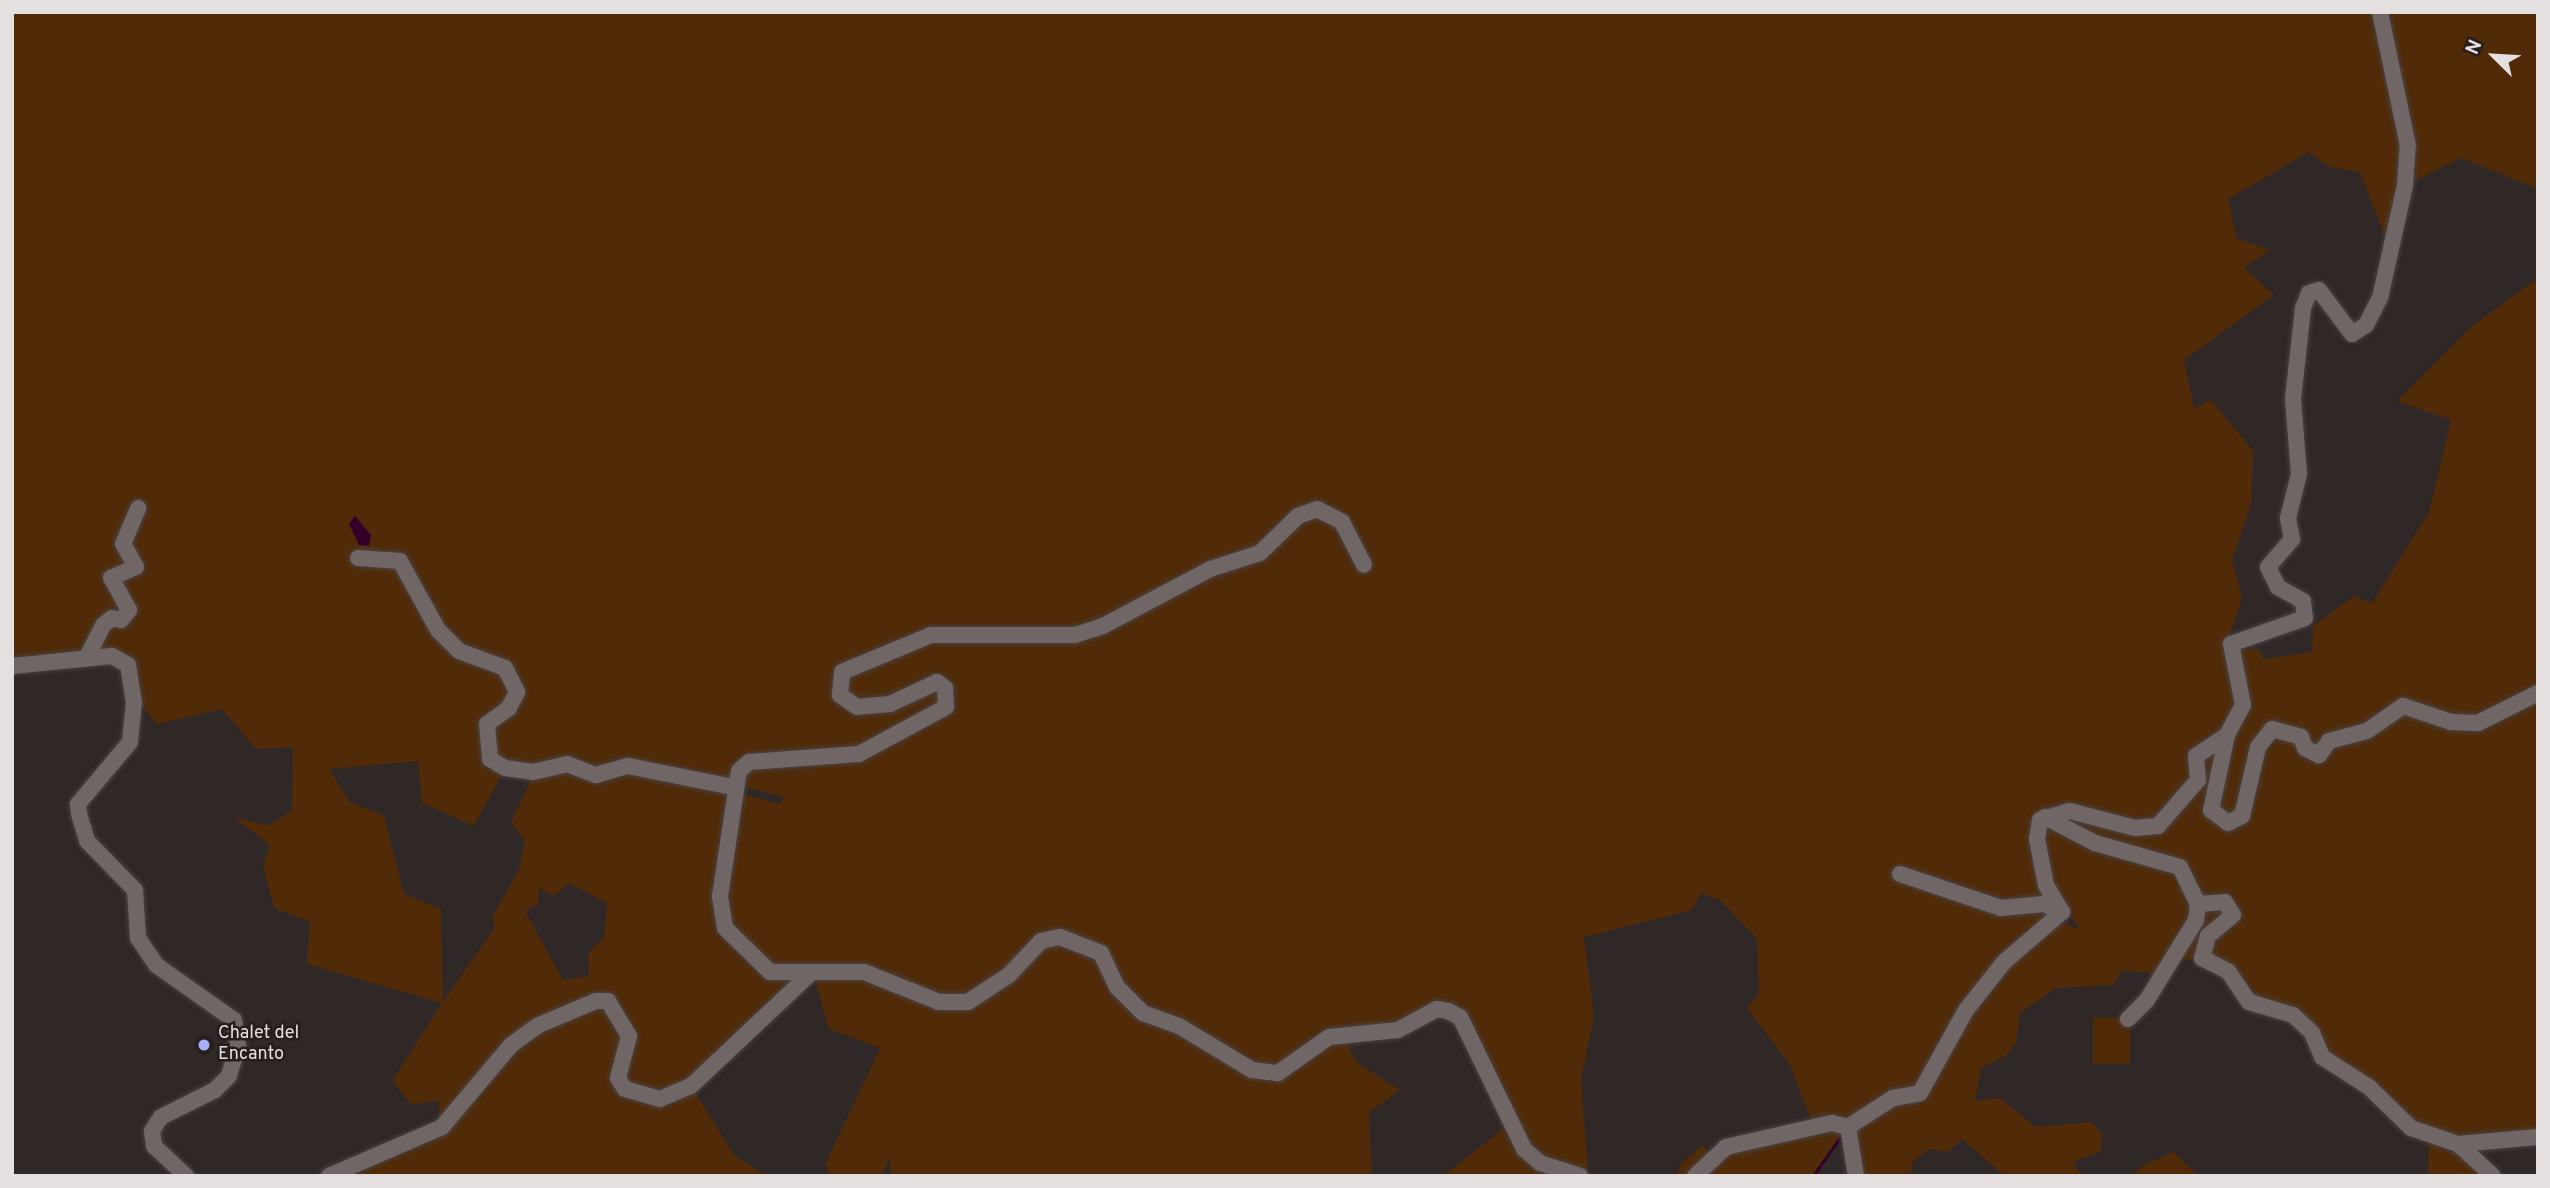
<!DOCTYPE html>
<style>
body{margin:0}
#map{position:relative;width:2550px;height:1188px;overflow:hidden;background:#302727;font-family:Overpass,sans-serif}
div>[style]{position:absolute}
.green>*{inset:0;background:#512b08}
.water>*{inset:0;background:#33002a}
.stream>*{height:2.5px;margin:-1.25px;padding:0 1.25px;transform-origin:1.25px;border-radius:1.25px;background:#33002a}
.roads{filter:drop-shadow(0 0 2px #494242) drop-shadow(0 0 2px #494242)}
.minor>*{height:16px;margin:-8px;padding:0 8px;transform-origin:8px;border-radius:8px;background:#716666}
.dots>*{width:19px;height:19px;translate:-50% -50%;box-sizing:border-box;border:4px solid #261d1d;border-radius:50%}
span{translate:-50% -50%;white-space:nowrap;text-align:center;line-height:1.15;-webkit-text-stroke:5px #261d1d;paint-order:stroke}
.poi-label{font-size:18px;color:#e6dfdf}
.left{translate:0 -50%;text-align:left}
.frame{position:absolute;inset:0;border:14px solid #e6dfdf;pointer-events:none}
.north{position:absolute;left:2459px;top:21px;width:70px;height:70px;-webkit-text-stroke:5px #261d1d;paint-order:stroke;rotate:294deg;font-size:19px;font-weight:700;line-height:28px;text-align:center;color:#e6dfdf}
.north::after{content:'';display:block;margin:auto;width:24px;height:32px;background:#e6dfdf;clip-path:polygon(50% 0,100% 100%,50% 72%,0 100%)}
</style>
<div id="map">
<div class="green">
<i style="clip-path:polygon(evenodd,12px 12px,2376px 12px,2404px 147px,2388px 244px,2360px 172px,2330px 167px,2309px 152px,2228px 199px,2237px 239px,2270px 250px,2244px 268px,2274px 295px,2184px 360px,2194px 408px,2211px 400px,2253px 451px,2251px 504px,2232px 561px,2242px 598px,2225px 649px,2237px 673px,2239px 704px,2224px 732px,2193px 754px,2195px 779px,2157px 822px,2135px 825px,2070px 807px,2037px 818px,2033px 839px,2043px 886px,2056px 905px,2003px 904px,1909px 873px,1907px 880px,2000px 911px,2057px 914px,2003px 958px,1963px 1008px,1919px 1089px,1892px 1095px,1848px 1123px,1812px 1123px,1790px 1065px,1747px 1008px,1759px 994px,1757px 939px,1720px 900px,1701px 893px,1692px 910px,1584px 937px,1594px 1016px,1581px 1079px,1588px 1173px,1542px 1160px,1527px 1147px,1463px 1014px,1450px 1007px,1437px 1004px,1396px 1026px,1328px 1034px,1293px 1063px,1253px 1066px,1181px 1023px,1145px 1010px,1120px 984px,1104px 951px,1077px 937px,1040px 938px,1006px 973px,967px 998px,939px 998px,865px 969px,772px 968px,728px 927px,724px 896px,736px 792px,780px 804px,784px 797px,738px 785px,742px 773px,751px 766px,860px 758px,949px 708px,948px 686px,939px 678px,889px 700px,858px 703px,843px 693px,844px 675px,931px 639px,1075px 638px,1104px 630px,1211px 573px,1262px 557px,1300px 519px,1317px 512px,1339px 524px,1364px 572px,1370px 570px,1345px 519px,1316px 505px,1296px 512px,1258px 551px,1208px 566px,1102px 623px,1075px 631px,930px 631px,839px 669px,833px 682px,837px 697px,856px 711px,890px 708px,936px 686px,942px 705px,859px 751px,748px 759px,731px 783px,630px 762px,597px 772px,567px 760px,532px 768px,494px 757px,491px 726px,512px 710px,521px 692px,509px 666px,461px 648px,441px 627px,420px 580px,402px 558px,356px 554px,356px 561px,398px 564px,435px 633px,472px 663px,502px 670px,513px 692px,484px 721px,480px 735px,487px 762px,504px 771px,474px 826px,422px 803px,418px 761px,329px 769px,350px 802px,384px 816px,404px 894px,441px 909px,443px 1002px,495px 927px,492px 917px,519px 869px,525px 841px,511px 822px,533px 776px,567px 768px,596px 779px,630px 769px,729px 790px,717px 896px,721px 929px,746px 960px,769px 975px,801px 978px,689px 1084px,660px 1095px,628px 1086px,621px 1077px,633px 1035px,627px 1017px,610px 998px,595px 997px,537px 1021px,510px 1041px,440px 1124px,439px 1101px,411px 1104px,392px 1081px,442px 1003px,307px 964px,310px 922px,274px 908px,263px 866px,270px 845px,234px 818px,270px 825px,292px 810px,293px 747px,256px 749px,222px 709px,157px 724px,138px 702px,131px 662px,112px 652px,12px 662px,12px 12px,569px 883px,607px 903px,604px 937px,588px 953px,589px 976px,563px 980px,525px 911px,538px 904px,539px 888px,554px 896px,569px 883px)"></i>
<i style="clip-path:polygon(2384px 12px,2538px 12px,2538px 189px,2461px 158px,2408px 184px)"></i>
<i style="clip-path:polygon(2538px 278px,2538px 689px,2477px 719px,2452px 718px,2416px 703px,2320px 748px,2271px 726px,2242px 807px,2233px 818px,2216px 813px,2230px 737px,2246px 706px,2232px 650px,2259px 649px,2263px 659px,2312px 652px,2313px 626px,2354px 596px,2372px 603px,2429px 512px,2451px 420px,2397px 401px,2471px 327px)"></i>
<i style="clip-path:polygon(2538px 697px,2538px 1134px,2432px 1136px,2325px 1055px,2315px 1031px,2251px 998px,2212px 962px,2206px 946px,2236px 916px,2200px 899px,2182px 864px,2096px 839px,2056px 818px,2070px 814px,2134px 832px,2182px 805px,2199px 758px,2222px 742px,2207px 810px,2236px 824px,2262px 748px,2274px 732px,2325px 751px,2404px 709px,2451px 726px)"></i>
<i style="clip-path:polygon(2044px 823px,2177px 870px,2194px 904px,2192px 918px,2158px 974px,2123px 970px,2113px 985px,2056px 988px,2020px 1013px,2016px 1042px,2007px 1055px,1981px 1068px,1975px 1101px,2000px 1098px,2036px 1127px,2092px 1122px,2102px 1135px,2100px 1152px,2073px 1162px,2082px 1176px,2005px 1176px,1962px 1139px,1948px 1152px,1929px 1149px,1912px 1162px,1911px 1176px,1860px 1176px,1853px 1129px,1933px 1085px,1960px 1029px,2007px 964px,2061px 922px,2080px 930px,2049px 883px)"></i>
<i style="clip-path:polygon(2201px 907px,2228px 909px,2199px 959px,2174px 961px)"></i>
<i style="clip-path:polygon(1060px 941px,1088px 948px,1114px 989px,1278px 1076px,1344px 1037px,1356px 1062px,1400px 1090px,1369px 1112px,1372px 1176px,891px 1176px,890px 1157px,881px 1176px,832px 1176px,825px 1165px,880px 1048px,829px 1029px,814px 976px,864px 976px,968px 1006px,1027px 955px)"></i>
<i style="clip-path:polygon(607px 1005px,625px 1035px,616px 1067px,639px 1095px,691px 1086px,734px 1155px,766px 1176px,339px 1176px,413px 1146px,540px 1028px)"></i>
<i style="clip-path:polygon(2124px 1017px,2130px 1022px,2130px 1064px,2093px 1064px,2093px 1018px)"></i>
<i style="clip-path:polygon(1508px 1125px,1561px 1176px,1443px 1176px)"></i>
<i style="clip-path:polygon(1845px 1130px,1813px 1176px,1700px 1176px,1728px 1151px,1797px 1132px)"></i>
<i style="clip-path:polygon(2429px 1144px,2456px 1148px,2485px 1176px,2428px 1176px)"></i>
<i style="clip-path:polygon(1703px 1145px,1711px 1155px,1690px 1176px,1679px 1176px,1679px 1165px)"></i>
<i style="clip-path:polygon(2174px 1152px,2198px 1176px,2132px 1176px,2142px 1166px)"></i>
</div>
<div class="water">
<i style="clip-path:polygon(355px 516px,371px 535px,369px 546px,359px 545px,349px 524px)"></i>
</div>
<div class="stream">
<i style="left:1813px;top:1176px;width:52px;rotate:-55.1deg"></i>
</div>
<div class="roads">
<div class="minor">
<i style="left:358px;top:558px;width:42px;rotate:4.1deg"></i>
<i style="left:400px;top:561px;width:79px;rotate:61.2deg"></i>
<i style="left:438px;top:630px;width:30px;rotate:45deg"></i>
<i style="left:459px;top:651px;width:49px;rotate:20.3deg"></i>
<i style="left:505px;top:668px;width:27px;rotate:63deg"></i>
<i style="left:517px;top:692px;width:18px;rotate:117deg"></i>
<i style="left:509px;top:708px;width:27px;rotate:144deg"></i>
<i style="left:487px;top:724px;width:35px;rotate:85deg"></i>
<i style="left:490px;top:759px;width:17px;rotate:31deg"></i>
<i style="left:505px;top:768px;width:28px;rotate:8deg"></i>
<i style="left:533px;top:772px;width:35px;rotate:-13deg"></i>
<i style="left:567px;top:764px;width:31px;rotate:21deg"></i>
<i style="left:596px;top:775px;width:33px;rotate:-16deg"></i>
<i style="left:628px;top:766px;width:107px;rotate:11.3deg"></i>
<i style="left:87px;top:657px;width:36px;rotate:-63deg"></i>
<i style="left:103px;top:625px;width:11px;rotate:-38deg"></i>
<i style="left:112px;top:618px;width:9px;rotate:13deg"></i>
<i style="left:121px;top:620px;width:13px;rotate:-51deg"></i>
<i style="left:129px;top:610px;width:37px;rotate:-119deg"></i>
<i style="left:111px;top:578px;width:27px;rotate:-24deg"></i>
<i style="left:136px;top:567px;width:26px;rotate:-119deg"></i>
<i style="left:123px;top:544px;width:39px;rotate:-67deg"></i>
<i style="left:12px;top:666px;width:100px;rotate:-5.7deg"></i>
<i style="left:112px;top:656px;width:18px;rotate:29deg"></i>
<i style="left:128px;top:665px;width:37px;rotate:81deg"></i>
<i style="left:134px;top:702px;width:40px;rotate:95.7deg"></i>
<i style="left:130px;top:742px;width:81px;rotate:130deg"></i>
<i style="left:78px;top:804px;width:10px;rotate:84deg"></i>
<i style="left:79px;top:814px;width:28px;rotate:73deg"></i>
<i style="left:87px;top:841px;width:69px;rotate:45.6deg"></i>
<i style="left:135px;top:890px;width:48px;rotate:86.4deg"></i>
<i style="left:138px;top:938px;width:32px;rotate:56deg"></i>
<i style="left:156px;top:965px;width:95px;rotate:35.2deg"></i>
<i style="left:234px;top:1020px;width:26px;rotate:81deg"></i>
<i style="left:238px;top:1046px;width:31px;rotate:107deg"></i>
<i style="left:229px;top:1076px;width:20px;rotate:135deg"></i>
<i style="left:215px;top:1090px;width:60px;rotate:153.4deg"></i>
<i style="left:161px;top:1117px;width:17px;rotate:123deg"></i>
<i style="left:152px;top:1131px;width:15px;rotate:82deg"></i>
<i style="left:154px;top:1146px;width:44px;rotate:43.2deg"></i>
<i style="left:2227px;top:735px;width:77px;rotate:102deg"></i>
<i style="left:2211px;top:810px;width:21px;rotate:37deg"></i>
<i style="left:2228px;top:823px;width:16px;rotate:-27deg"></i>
<i style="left:2242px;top:816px;width:71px;rotate:-76.9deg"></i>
<i style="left:2258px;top:747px;width:23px;rotate:-52deg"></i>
<i style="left:2272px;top:729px;width:30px;rotate:15deg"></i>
<i style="left:2301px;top:737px;width:12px;rotate:70deg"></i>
<i style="left:2305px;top:748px;width:16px;rotate:27deg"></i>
<i style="left:2319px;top:755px;width:17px;rotate:-54deg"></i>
<i style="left:2329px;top:741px;width:39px;rotate:-15deg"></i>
<i style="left:2367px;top:731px;width:44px;rotate:-34.8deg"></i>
<i style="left:2403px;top:706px;width:51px;rotate:18.4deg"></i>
<i style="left:2451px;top:722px;width:27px;rotate:2deg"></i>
<i style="left:2478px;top:723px;width:67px;rotate:-26.6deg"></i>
<i style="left:2045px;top:817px;width:56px;rotate:27.5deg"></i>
<i style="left:2095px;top:843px;width:88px;rotate:15.8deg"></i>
<i style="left:2180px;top:867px;width:41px;rotate:64.1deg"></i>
<i style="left:2198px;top:904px;width:16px;rotate:97deg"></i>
<i style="left:2196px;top:920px;width:94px;rotate:121.5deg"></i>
<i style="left:2147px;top:1000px;width:27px;rotate:135deg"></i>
<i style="left:1900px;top:874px;width:107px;rotate:18.6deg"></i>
<i style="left:2001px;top:908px;width:43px;rotate:-5.3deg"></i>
<i style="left:2044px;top:904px;width:20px;rotate:24deg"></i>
<i style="left:2198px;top:904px;width:27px;rotate:-4deg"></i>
<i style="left:2225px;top:902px;width:15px;rotate:58deg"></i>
<i style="left:2233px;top:915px;width:33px;rotate:140deg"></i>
<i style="left:2208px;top:936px;width:23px;rotate:105deg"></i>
<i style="left:2202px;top:958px;width:29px;rotate:27deg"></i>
<i style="left:2228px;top:971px;width:37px;rotate:56deg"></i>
<i style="left:2249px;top:1002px;width:46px;rotate:16.5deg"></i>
<i style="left:2293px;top:1015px;width:26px;rotate:43deg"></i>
<i style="left:2312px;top:1033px;width:26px;rotate:67deg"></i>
<i style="left:2322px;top:1057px;width:56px;rotate:32.6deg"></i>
<i style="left:2369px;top:1087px;width:59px;rotate:44.3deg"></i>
<i style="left:2411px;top:1128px;width:50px;rotate:18.8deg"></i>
<i style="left:2458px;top:1144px;width:80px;rotate:-5deg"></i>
<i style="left:812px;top:972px;width:42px;rotate:180deg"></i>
<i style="left:770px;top:972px;width:63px;rotate:-135.6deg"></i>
<i style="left:725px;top:928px;width:32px;rotate:-99deg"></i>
<i style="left:720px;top:896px;width:126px;rotate:-81.4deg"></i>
<i style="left:739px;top:771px;width:13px;rotate:-42deg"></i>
<i style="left:749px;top:762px;width:110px;rotate:-4.2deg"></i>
<i style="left:859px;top:754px;width:99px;rotate:-28.4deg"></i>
<i style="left:946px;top:707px;width:19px;rotate:-93deg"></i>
<i style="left:945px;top:688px;width:10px;rotate:-143deg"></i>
<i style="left:937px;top:682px;width:52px;rotate:154.9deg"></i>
<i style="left:890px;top:704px;width:33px;rotate:175deg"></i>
<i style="left:857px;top:707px;width:21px;rotate:-145deg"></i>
<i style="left:840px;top:695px;width:23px;rotate:-85deg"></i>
<i style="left:842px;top:672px;width:96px;rotate:-22.6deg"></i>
<i style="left:931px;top:635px;width:144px"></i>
<i style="left:1075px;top:635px;width:29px;rotate:-18deg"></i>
<i style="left:1103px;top:626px;width:121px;rotate:-28deg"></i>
<i style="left:1210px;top:569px;width:52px;rotate:-17.7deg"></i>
<i style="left:1260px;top:553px;width:53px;rotate:-44.2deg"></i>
<i style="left:1298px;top:516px;width:20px;rotate:-20deg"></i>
<i style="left:1317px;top:509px;width:28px;rotate:27deg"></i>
<i style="left:1342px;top:522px;width:48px;rotate:62.9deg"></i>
<i style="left:1848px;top:1127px;width:54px;rotate:-32.8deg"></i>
<i style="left:1893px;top:1098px;width:27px;rotate:-10deg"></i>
<i style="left:1920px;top:1093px;width:95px;rotate:-61deg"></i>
<i style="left:1966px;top:1010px;width:61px;rotate:-51.6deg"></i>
<i style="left:2004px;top:962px;width:77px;rotate:-40.8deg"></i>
<i style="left:2062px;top:912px;width:31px;rotate:-121deg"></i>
<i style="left:2046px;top:885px;width:47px;rotate:-101.1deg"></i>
<i style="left:2037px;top:839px;width:19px;rotate:-81deg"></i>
<i style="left:2040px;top:820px;width:31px;rotate:-17deg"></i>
<i style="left:2070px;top:811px;width:67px;rotate:14.7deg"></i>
<i style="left:2135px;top:828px;width:23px;rotate:-5deg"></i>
<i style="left:2158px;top:826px;width:61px;rotate:-49deg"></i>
<i style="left:2198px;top:780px;width:24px;rotate:-95deg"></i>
<i style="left:2196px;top:756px;width:37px;rotate:-34deg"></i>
<i style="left:2227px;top:735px;width:34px;rotate:-62deg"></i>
<i style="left:2243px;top:705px;width:62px;rotate:-101.1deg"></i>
<i style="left:2231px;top:644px;width:78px;rotate:-19.4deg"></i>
<i style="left:2305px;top:618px;width:17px;rotate:-97deg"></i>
<i style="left:2303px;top:601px;width:29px;rotate:-151deg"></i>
<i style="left:2278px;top:587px;width:22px;rotate:-117deg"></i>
<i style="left:2268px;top:567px;width:37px;rotate:-49deg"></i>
<i style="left:2292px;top:539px;width:21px;rotate:-101deg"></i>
<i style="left:2288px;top:518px;width:45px;rotate:-76deg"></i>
<i style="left:2299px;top:474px;width:75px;rotate:-94.6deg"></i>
<i style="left:2293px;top:399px;width:92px;rotate:-83.7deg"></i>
<i style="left:2303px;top:308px;width:16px;rotate:-68deg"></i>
<i style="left:2309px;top:293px;width:10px;rotate:-17deg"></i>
<i style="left:2319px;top:290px;width:55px;rotate:53.1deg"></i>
<i style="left:2352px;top:334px;width:17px;rotate:-33deg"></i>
<i style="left:2366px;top:325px;width:30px;rotate:-63deg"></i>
<i style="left:2380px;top:298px;width:116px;rotate:-77.5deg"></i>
<i style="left:2405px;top:185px;width:39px;rotate:-86deg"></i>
<i style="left:2408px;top:146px;width:137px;rotate:-101.8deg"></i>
<i style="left:2458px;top:1144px;width:47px;rotate:42.4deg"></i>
<i style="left:329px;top:1176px;width:123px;rotate:-23.4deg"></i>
<i style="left:442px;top:1127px;width:107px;rotate:-49.9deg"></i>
<i style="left:511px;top:1045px;width:34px;rotate:-36deg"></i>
<i style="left:539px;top:1025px;width:62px;rotate:-22.8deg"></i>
<i style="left:596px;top:1001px;width:12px"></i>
<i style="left:608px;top:1001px;width:41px;rotate:59deg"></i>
<i style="left:629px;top:1036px;width:43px;rotate:104.7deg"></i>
<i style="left:618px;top:1078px;width:13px;rotate:58deg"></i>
<i style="left:625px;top:1089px;width:36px;rotate:16deg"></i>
<i style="left:660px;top:1099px;width:34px;rotate:-23deg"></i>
<i style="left:691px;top:1086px;width:166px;rotate:-43.3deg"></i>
<i style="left:812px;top:972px;width:52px"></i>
<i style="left:864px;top:972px;width:81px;rotate:21.8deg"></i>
<i style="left:939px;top:1002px;width:29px"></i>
<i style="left:968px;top:1002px;width:49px;rotate:-33.4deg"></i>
<i style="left:1009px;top:975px;width:47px;rotate:-46.7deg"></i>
<i style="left:1041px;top:941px;width:19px;rotate:-12deg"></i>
<i style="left:1060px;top:937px;width:44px;rotate:21.3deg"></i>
<i style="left:1101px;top:953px;width:38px;rotate:65deg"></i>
<i style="left:1117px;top:987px;width:37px;rotate:45deg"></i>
<i style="left:1143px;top:1013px;width:38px;rotate:20deg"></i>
<i style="left:1179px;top:1026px;width:85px;rotate:31.1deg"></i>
<i style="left:1252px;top:1070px;width:26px;rotate:7deg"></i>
<i style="left:1278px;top:1073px;width:62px;rotate:-35.2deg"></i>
<i style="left:1329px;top:1037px;width:69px;rotate:-5.8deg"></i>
<i style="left:1398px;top:1030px;width:44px;rotate:-28.3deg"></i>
<i style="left:1437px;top:1009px;width:11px;rotate:10deg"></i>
<i style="left:1448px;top:1011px;width:13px;rotate:27deg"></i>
<i style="left:1460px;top:1017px;width:147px;rotate:64.1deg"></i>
<i style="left:1524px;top:1149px;width:21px;rotate:41deg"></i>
<i style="left:1540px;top:1163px;width:42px;rotate:18deg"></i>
<i style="left:1695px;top:1176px;width:42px;rotate:-43.1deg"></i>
<i style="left:1726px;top:1147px;width:109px;rotate:-12.8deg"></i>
<i style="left:1832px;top:1123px;width:16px;rotate:14deg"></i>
<i style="left:1848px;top:1127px;width:50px;rotate:80.7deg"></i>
</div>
</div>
<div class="dots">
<i style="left:204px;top:1045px;background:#a6b1fc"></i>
</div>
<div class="poi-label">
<span class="left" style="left:218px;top:1045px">Chalet del<br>Encanto</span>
</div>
<div class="frame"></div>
<div class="north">N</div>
</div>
